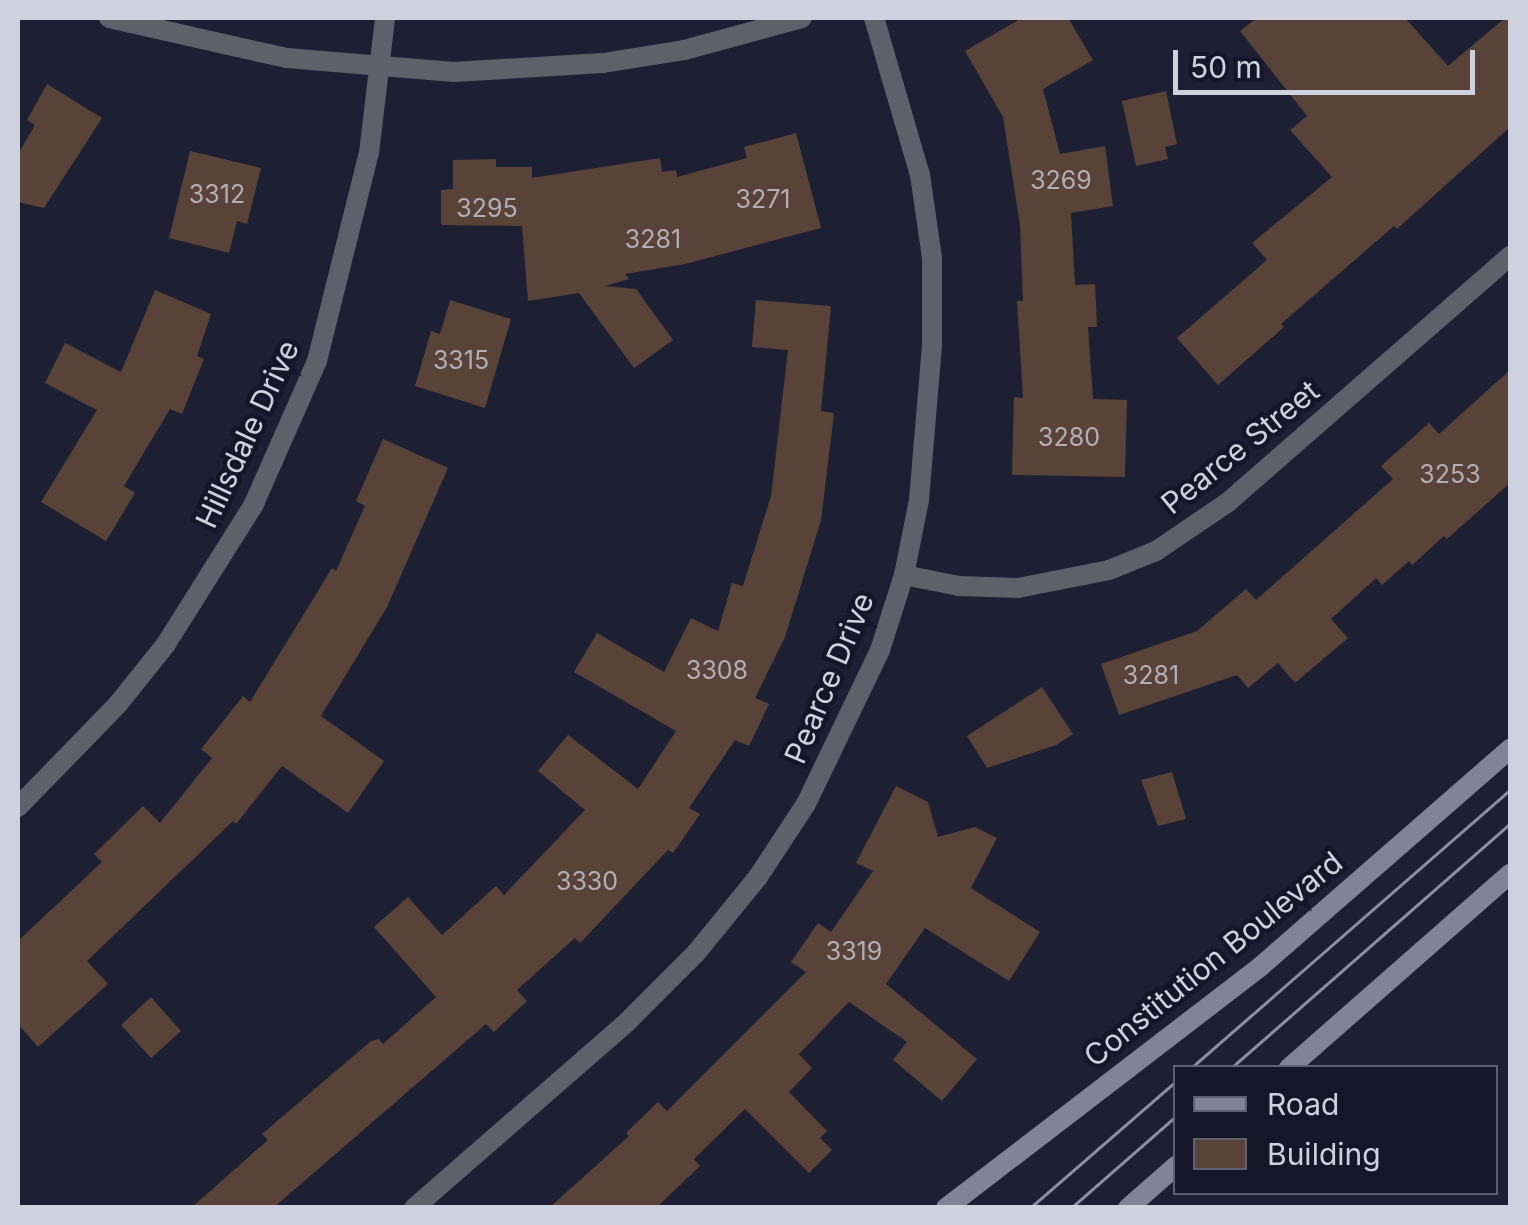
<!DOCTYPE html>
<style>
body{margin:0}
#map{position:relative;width:1528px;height:1225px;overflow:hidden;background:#1d2033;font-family:Inter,sans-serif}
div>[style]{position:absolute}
.building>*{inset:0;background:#594339}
.street>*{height:20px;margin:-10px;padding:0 10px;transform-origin:10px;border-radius:10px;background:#5e606a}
.secondary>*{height:20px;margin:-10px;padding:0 10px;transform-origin:10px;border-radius:10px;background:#808494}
.tram>*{height:2.5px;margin:-1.25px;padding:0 1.25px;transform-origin:1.25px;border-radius:1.25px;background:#8c8f9e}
span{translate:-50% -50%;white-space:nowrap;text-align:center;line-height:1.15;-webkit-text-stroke:9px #141728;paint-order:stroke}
.number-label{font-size:25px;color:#b1aeb5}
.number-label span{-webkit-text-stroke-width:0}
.street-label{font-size:30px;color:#ced1de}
.frame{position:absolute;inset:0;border:20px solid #ced1de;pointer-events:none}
.legend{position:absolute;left:1173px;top:1065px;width:325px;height:130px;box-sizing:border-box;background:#141728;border:2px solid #5e6171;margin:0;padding:12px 18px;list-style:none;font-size:30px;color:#ced1de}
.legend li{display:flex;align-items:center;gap:20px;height:50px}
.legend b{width:50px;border:2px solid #5e6171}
.scale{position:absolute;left:1173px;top:50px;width:302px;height:45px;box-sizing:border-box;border:5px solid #ced1de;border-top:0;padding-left:12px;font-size:30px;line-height:35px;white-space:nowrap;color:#ced1de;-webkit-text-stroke:8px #141728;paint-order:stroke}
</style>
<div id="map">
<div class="building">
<i style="clip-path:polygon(1022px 18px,1068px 18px,1093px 60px,1043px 89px,1060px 154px,1105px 146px,1113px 206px,1071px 213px,1075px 285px,1095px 284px,1097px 327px,1088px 327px,1093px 399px,1127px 400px,1125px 477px,1012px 475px,1014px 397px,1023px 398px,1017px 301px,1023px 301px,1020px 225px,1003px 117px,965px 51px)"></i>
<i style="clip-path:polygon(1257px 18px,1405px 18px,1448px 66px,1505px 18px,1510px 18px,1510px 127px,1397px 229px,1394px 226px,1281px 324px,1284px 327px,1218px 385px,1177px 338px,1267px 260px,1252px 243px,1332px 177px,1290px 130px,1307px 116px,1240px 31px)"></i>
<i style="clip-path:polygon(47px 84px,102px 118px,44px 208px,18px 202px,18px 154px,35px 125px,27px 120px)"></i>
<i style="clip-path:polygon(1166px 91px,1177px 144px,1165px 147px,1168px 159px,1136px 166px,1122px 101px)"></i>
<i style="clip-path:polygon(796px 133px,821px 228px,685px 264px,625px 274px,629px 279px,605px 286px,636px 289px,673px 340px,634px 368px,579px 293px,528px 301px,522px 226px,441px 225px,441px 190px,453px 189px,453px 160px,496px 159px,496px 167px,532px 167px,532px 178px,660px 158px,662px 172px,676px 170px,677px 177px,747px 158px,744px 147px)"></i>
<i style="clip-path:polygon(190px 151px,261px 168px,247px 224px,237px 221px,229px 253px,169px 238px)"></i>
<i style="clip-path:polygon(155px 290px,211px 314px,197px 356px,204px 359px,182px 414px,170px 409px,124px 486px,135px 493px,106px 541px,41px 502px,97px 410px,45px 383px,65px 343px,121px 372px)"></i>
<i style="clip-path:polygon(450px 300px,511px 319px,485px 408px,415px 386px,431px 331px,440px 334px)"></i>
<i style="clip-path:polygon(756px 300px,831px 306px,821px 411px,834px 413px,821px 520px,785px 637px,755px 698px,769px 704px,749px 746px,735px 740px,689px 808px,700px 814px,673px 853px,668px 850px,580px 943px,575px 938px,517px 990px,527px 1001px,494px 1032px,486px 1024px,273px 1208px,191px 1208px,268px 1140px,262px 1134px,330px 1076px,371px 1041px,379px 1039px,383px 1044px,436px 997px,374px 927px,408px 897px,442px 935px,496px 886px,504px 895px,585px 810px,538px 771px,568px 735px,638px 789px,676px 731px,574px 672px,597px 633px,664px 672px,691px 618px,718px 631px,732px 583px,743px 586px,771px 496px,788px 350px,752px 347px)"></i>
<i style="clip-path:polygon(1510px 370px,1510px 483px,1447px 539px,1444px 536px,1412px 565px,1409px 561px,1382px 585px,1376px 578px,1331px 619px,1348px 638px,1295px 683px,1278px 663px,1248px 688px,1237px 675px,1119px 715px,1101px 664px,1197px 631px,1246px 589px,1256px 600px,1393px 479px,1381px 466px,1429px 423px,1439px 434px)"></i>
<i style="clip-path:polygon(383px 439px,448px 468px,387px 607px,321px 716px,384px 761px,348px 813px,282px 766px,236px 824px,233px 821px,87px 961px,108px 984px,38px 1047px,18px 1024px,18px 941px,102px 862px,94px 854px,143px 806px,160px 823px,212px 758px,201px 749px,243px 696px,250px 702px,332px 568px,336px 571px,365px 506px,356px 501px)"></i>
<i style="clip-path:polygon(1042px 687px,1073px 734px,1056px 745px,987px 768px,967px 736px)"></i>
<i style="clip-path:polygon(1172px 772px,1186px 819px,1158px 826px,1141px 780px)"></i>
<i style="clip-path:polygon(896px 786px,928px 802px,938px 837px,975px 827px,997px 838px,971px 888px,1040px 932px,1009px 981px,925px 928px,886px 984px,977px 1059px,942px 1101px,893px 1060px,907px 1042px,849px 1002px,799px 1054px,812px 1068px,789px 1092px,827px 1131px,820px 1138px,832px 1150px,809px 1173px,745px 1109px,694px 1159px,700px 1166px,656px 1208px,549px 1208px,629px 1136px,626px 1133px,658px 1102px,667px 1111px,806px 972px,791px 962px,818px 923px,831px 932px,873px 871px,856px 863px)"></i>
<i style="clip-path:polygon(151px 997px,181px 1031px,151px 1058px,121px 1025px)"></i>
</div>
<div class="street">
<i style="left:109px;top:18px;width:182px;rotate:12.7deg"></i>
<i style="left:287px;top:58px;width:167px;rotate:4.8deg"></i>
<i style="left:453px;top:72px;width:150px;rotate:-3.4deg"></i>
<i style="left:603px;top:63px;width:82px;rotate:-9.1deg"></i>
<i style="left:684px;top:50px;width:122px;rotate:-15.2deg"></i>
<i style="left:904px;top:575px;width:56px;rotate:11.3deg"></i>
<i style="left:959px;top:586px;width:59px;rotate:1.9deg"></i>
<i style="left:1018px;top:588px;width:93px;rotate:-11.2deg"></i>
<i style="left:1109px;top:570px;width:51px;rotate:-22deg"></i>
<i style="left:1156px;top:551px;width:86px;rotate:-34.1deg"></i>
<i style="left:1227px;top:503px;width:376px;rotate:-41.1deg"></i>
<i style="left:18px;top:807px;width:144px;rotate:-45.8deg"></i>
<i style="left:118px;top:704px;width:77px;rotate:-51.3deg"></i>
<i style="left:166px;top:644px;width:163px;rotate:-57.8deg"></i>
<i style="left:253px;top:506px;width:158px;rotate:-66.2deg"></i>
<i style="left:317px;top:361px;width:214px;rotate:-76deg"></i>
<i style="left:369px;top:153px;width:136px;rotate:-83.2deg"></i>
<i style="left:414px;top:1208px;width:283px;rotate:-41.1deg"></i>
<i style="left:627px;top:1022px;width:98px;rotate:-45deg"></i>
<i style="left:696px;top:953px;width:98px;rotate:-50.8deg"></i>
<i style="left:758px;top:877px;width:87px;rotate:-56.7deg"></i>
<i style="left:806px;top:804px;width:171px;rotate:-64.3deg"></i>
<i style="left:880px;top:650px;width:79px;rotate:-72.3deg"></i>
<i style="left:904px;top:575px;width:76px;rotate:-78.7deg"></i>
<i style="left:919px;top:500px;width:156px;rotate:-85.2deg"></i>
<i style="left:932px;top:345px;width:87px;rotate:-90deg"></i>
<i style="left:932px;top:258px;width:84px;rotate:-98.2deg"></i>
<i style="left:920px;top:175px;width:164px;rotate:-106.3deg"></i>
</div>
<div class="secondary">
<i style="left:1289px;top:1068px;width:294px;rotate:-41.3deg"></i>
<i style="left:946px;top:1208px;width:396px;rotate:-37.5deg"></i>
<i style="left:1260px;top:967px;width:332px;rotate:-41.1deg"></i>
<i style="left:1128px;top:1208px;width:64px;rotate:-41.2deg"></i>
</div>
<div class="tram">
<i style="left:1191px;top:1068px;width:423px;rotate:-41.1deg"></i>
<i style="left:1231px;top:1068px;width:371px;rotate:-41.2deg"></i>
<i style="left:1030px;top:1208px;width:194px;rotate:-41deg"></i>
<i style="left:1071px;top:1208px;width:140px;rotate:-41.2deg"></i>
</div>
<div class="number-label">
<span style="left:1061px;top:180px">3269</span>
<span style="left:217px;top:194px">3312</span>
<span style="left:763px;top:199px">3271</span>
<span style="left:487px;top:208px">3295</span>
<span style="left:653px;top:239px">3281</span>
<span style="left:461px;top:360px">3315</span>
<span style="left:1069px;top:437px">3280</span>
<span style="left:1450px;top:474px">3253</span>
<span style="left:717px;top:670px">3308</span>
<span style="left:1151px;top:675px">3281</span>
<span style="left:587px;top:881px">3330</span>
<span style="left:854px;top:951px">3319</span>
</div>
<div class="street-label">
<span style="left:247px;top:434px;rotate:-65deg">Hillsdale Drive</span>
<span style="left:1240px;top:447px;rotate:-39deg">Pearce Street</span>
<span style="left:829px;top:678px;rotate:-67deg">Pearce Drive</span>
<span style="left:1213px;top:959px;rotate:-39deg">Constitution Boulevard</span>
</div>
<div class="frame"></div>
<ul class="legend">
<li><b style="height:12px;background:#808494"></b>Road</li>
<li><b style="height:28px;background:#594339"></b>Building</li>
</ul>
<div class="scale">50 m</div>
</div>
